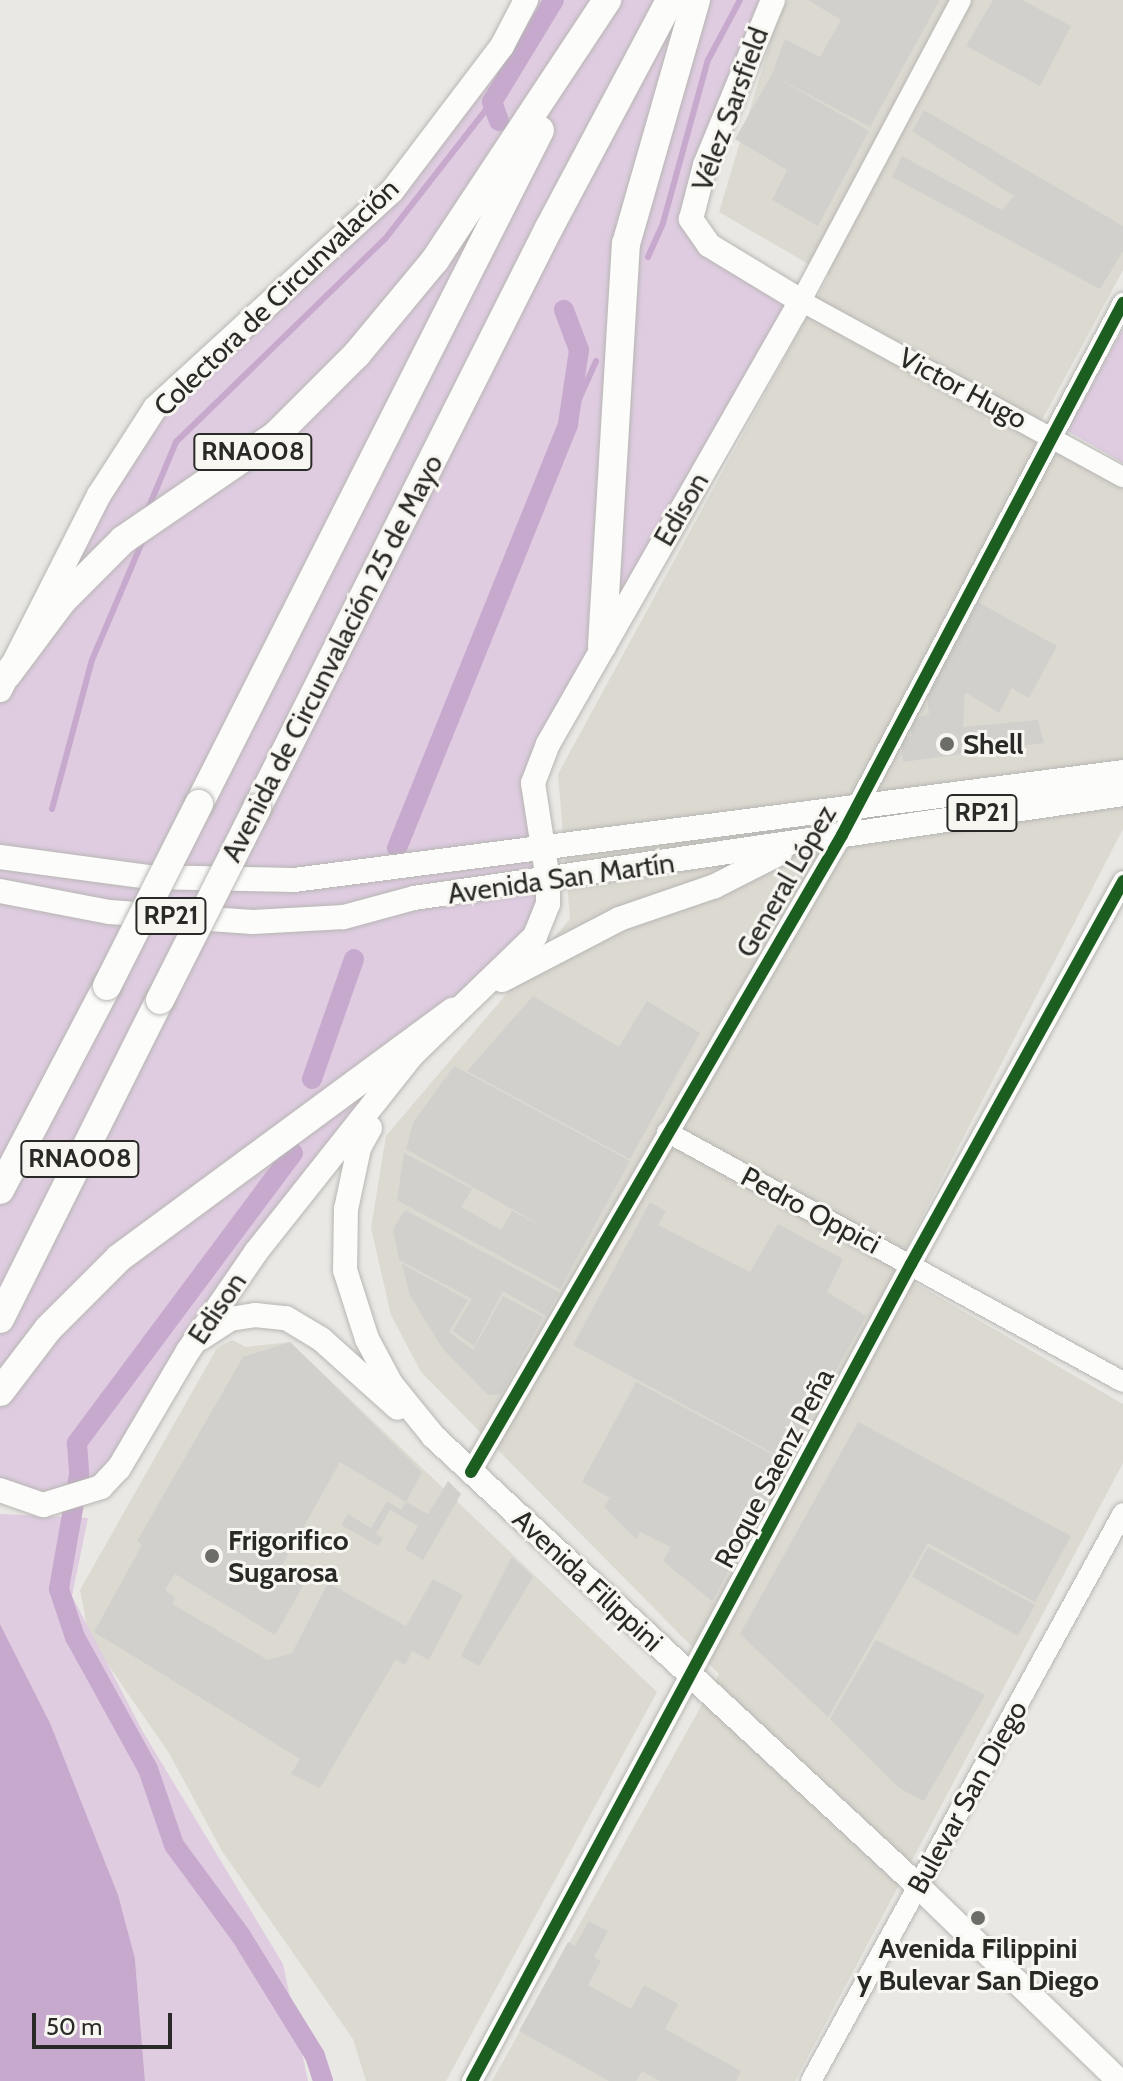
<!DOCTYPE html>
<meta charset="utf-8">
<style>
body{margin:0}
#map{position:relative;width:1123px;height:2081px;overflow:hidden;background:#e9e8e4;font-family:Cabin,sans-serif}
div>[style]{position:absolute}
.built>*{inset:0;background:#dcd9d1}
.green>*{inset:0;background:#dfcce1}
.water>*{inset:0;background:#c7a9ce}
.stream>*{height:6px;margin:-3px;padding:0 3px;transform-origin:3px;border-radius:3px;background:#c7a9ce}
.canal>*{height:20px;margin:-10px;padding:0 10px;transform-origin:10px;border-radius:10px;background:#c7a9ce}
.building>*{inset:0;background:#d1d0cd}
.roads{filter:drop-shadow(0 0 2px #b7b6b3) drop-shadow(0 0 2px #b7b6b3)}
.minor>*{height:20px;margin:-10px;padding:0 10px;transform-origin:10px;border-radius:10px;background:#fcfcfb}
.major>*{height:24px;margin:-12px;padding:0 12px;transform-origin:12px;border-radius:12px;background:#fcfcfb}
.highway>*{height:28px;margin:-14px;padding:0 14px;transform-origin:14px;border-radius:14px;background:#fcfcfb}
.bridges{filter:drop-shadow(0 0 2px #b7b6b3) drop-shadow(0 0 2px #b7b6b3)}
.highway-bridge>*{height:28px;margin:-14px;padding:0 14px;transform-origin:14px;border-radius:14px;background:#fcfcfb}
.cycleway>*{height:12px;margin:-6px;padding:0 6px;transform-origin:6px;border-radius:6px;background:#1b5e20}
.dots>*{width:22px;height:22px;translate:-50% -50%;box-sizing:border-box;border:4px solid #f7f6f1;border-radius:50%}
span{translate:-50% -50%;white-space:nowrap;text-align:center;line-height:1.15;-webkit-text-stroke:6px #f7f6f1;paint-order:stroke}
.shield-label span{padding:2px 6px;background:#f7f6f1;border:2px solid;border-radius:6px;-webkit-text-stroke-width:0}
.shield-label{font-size:26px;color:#292927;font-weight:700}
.street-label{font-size:28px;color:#292927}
.poi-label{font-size:28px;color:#292927;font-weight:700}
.left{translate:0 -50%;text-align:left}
.scale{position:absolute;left:32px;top:2013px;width:140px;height:36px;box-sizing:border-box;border:4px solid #292927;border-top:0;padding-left:10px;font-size:24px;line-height:28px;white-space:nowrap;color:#292927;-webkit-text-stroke:6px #f7f6f1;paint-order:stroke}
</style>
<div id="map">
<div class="built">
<i style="clip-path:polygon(788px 0,1123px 0,1123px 270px,1035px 433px,1123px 485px,1123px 829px,894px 1271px,1123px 1404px,1123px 1463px,795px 2081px,492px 2081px,719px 1674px,421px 1372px,391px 1315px,371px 1228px,386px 1136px,570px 919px,558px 774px,829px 276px,719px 212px,777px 20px)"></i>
<i style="clip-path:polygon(232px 1340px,246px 1347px,290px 1342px,657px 1692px,446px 2081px,366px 2081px,353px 2039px,222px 1851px,169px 1753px,89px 1637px,80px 1590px,217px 1348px)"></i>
</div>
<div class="green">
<i style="clip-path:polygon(526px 0,773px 0,691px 219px,801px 301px,533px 783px,548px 904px,325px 1169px,119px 1468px,73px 1497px,0 1490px,0 690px,155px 408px,392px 191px)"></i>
<i style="clip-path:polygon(1123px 329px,1123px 463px,1066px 430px)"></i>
<i style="clip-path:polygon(0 1514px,88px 1518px,72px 1596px,143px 1732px,283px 1964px,308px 2081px,145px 2081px,135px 1959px,50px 1723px,0 1624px)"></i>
</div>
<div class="water">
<i style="clip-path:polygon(0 1624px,50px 1723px,118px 1895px,135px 1959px,145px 2081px,0 2081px)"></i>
</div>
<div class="stream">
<i style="left:648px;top:257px;width:37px;rotate:-66deg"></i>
<i style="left:663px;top:223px;width:169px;rotate:-74.6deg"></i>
<i style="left:708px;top:60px;width:68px;rotate:-61.9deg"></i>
<i style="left:568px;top:424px;width:69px;rotate:-66deg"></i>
<i style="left:148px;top:509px;width:73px;rotate:-67.3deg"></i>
<i style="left:176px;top:442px;width:291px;rotate:-44.2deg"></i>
<i style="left:385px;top:239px;width:174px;rotate:-52deg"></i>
<i style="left:52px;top:809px;width:154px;rotate:-75deg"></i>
<i style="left:92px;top:660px;width:130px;rotate:-67deg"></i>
</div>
<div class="canal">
<i style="left:499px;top:121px;width:20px;rotate:-110deg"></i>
<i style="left:492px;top:102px;width:119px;rotate:-58.7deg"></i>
<i style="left:397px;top:848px;width:457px;rotate:-68deg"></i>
<i style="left:568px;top:424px;width:75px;rotate:-81.5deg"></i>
<i style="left:579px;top:350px;width:43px;rotate:-110.6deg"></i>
<i style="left:312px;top:1079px;width:127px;rotate:-70.7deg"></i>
<i style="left:293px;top:1153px;width:362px;rotate:126.7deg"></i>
<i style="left:77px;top:1443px;width:32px;rotate:86deg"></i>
<i style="left:79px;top:1475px;width:116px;rotate:100deg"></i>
<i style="left:59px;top:1589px;width:51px;rotate:71.6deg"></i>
<i style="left:75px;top:1637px;width:151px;rotate:61.1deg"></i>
<i style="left:148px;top:1769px;width:80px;rotate:71.1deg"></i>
<i style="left:174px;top:1845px;width:113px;rotate:53.6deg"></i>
<i style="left:241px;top:1936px;width:141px;rotate:58.3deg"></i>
<i style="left:315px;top:2056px;width:26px;rotate:72deg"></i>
</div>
<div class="building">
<i style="clip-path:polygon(808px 0,940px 0,870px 127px,776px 77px,869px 131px,818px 226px,772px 200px,787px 170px,735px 139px,772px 74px,785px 39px,820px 57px,841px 20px)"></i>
<i style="clip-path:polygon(993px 0,1022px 0,1071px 26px,1040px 86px,966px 46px)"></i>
<i style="clip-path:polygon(924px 110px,1123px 226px,1123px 251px,1100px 289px,892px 177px,902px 156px,1002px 210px,1014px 196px,912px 131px)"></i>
<i style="clip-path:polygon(978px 602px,1057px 646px,1029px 698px,1012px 688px,999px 713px,965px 692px,963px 727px,1038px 720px,1044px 743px,903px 762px,901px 737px,912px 736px,909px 720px,929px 714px,927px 696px)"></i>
<i style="clip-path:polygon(533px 996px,619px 1047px,647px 1001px,700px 1033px,630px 1159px,467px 1071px)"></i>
<i style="clip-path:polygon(454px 1066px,630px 1161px,560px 1289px,397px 1200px,404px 1153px,472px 1189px,461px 1207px,501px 1230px,512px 1211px,547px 1229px,406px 1149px,413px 1123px)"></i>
<i style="clip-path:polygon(650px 1202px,666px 1211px,658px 1225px,750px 1272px,778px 1224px,843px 1259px,827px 1292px,866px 1316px,786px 1460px,573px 1345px)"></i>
<i style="clip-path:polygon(405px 1210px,559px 1292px,546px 1316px,503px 1291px,474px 1346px,453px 1331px,472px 1299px,399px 1260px,393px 1229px)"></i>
<i style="clip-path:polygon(402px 1264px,468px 1300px,449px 1332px,473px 1350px,503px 1296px,543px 1317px,501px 1394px,488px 1395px,443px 1349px,410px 1296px)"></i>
<i style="clip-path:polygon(290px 1342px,422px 1472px,406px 1502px,428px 1514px,448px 1481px,461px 1494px,423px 1560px,405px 1549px,418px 1526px,390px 1510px,376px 1534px,383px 1538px,378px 1546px,341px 1525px,348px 1514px,371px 1528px,387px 1501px,401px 1510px,406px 1502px,340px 1462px,281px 1567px,306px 1581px,275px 1635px,175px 1574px,165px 1590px,175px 1598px,172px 1604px,268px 1660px,292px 1653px,328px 1583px,406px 1626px,433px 1579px,463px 1595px,429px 1660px,412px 1651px,405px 1665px,396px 1659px,320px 1788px,291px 1774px,300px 1759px,94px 1632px,142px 1545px,137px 1541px,243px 1357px)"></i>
<i style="clip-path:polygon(636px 1382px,787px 1462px,712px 1601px,663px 1561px,671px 1547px,640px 1532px,636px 1539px,604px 1507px,610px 1498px,582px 1482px)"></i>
<i style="clip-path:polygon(858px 1422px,1071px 1536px,1035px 1602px,928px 1543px,828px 1717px,740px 1634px)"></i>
<i style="clip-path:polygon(928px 1547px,1035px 1605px,1018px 1636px,912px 1577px)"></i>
<i style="clip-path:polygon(512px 1557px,533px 1577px,479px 1666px,461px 1656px)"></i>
<i style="clip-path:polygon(876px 1640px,985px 1695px,924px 1801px,899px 1788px,830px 1719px)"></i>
<i style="clip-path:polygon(589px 1921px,608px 1931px,594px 1957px,601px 1961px,588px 1985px,631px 2009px,644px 1985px,678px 2004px,665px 2029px,741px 2071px,736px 2081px,660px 2081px,642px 2071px,636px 2081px,609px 2081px,519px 2031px,568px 1942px,575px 1946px)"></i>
</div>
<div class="roads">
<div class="minor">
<i style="left:961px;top:0;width:341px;rotate:118deg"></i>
<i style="left:801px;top:301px;width:367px;rotate:28.7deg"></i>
<i style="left:667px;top:1132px;width:520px;rotate:28.73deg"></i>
<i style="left:471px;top:1472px;width:737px;rotate:-59.78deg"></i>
<i style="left:842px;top:835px;width:602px;rotate:-62.16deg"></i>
<i style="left:472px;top:2081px;width:927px;rotate:-61.75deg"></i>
<i style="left:911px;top:1264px;width:438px;rotate:-61deg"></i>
<i style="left:811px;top:2081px;width:648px;rotate:-61.22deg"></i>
</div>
<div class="major">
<i style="left:0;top:690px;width:219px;rotate:-63.1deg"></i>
<i style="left:99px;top:495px;width:103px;rotate:-57.2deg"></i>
<i style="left:155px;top:408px;width:321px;rotate:-42.5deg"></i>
<i style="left:392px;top:191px;width:182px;rotate:-52.8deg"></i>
<i style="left:502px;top:46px;width:52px;rotate:-62.4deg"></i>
<i style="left:0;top:857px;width:149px;rotate:7.7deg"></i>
<i style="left:148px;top:877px;width:146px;rotate:1.2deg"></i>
<i style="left:294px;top:880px;width:836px;rotate:-7.42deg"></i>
<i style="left:0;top:891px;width:111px;rotate:10.9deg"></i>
<i style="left:109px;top:912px;width:144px;rotate:4deg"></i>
<i style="left:253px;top:922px;width:91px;rotate:-3.1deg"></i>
<i style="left:344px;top:917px;width:73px;rotate:-15.2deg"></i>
<i style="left:414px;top:898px;width:717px;rotate:-8.34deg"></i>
<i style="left:502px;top:980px;width:132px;rotate:-27.5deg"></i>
<i style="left:619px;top:919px;width:102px;rotate:-19deg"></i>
<i style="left:715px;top:886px;width:73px;rotate:-26.9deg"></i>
<i style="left:370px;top:1128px;width:23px;rotate:119deg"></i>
<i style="left:359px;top:1148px;width:62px;rotate:102deg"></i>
<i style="left:346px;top:1209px;width:61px;rotate:90.9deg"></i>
<i style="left:345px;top:1270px;width:72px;rotate:72.3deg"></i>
<i style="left:367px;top:1339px;width:51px;rotate:61.9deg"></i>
<i style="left:391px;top:1384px;width:68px;rotate:50.9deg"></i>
<i style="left:434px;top:1437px;width:660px;rotate:42.85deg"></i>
<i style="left:918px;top:1886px;width:280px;rotate:44.1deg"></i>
<i style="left:201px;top:1338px;width:35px;rotate:-33deg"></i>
<i style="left:230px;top:1319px;width:25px;rotate:-9deg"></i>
<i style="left:255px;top:1315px;width:31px;rotate:6deg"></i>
<i style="left:286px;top:1318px;width:41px;rotate:31deg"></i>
<i style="left:321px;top:1339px;width:103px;rotate:41.9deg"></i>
<i style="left:0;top:1490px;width:46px;rotate:19.2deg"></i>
<i style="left:43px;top:1505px;width:61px;rotate:-17.2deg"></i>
<i style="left:101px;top:1487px;width:26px;rotate:-47deg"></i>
<i style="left:119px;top:1468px;width:136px;rotate:-59.5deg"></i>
<i style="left:188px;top:1351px;width:120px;rotate:-55.5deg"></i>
<i style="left:256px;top:1252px;width:253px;rotate:-51.6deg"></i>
<i style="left:413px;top:1054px;width:170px;rotate:-44deg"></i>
<i style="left:535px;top:936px;width:35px;rotate:-68deg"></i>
<i style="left:548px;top:904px;width:24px;rotate:-90deg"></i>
<i style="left:548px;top:880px;width:98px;rotate:-98.8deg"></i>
<i style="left:533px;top:783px;width:42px;rotate:-69deg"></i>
<i style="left:548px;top:744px;width:510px;rotate:-60.27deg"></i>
<i style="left:801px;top:301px;width:108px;rotate:-148.7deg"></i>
<i style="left:709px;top:245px;width:32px;rotate:-125deg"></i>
<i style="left:691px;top:219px;width:56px;rotate:-75.5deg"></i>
<i style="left:705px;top:165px;width:178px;rotate:-67.6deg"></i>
</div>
<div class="highway">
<i style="left:602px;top:646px;width:403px;rotate:-86.6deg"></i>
<i style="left:626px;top:244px;width:254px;rotate:-74deg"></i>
<i style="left:7px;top:675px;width:94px;rotate:-53.3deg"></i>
<i style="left:63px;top:600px;width:85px;rotate:-45deg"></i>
<i style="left:123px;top:540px;width:184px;rotate:-34.4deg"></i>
<i style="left:275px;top:436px;width:116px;rotate:-45deg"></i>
<i style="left:357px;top:354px;width:122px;rotate:-50.3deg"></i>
<i style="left:435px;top:260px;width:312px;rotate:-56.5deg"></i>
<i style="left:199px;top:804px;width:755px;rotate:-63.16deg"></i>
<i style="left:257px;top:808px;width:649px;rotate:-63.28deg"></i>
<i style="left:549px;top:228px;width:258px;rotate:-62deg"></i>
<i style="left:0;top:1190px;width:230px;rotate:-62.3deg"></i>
<i style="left:0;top:1319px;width:357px;rotate:-63.4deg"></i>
<i style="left:0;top:1392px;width:79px;rotate:-52.7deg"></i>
<i style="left:48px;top:1329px;width:100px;rotate:-45deg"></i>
<i style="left:119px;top:1258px;width:415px;rotate:-36.4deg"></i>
</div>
</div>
<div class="bridges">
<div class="highway-bridge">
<i style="left:107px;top:986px;width:204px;rotate:-63.2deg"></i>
<i style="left:160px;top:1000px;width:215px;rotate:-63.2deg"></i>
</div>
</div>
<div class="cycleway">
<i style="left:471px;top:1472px;width:737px;rotate:-59.78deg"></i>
<i style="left:842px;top:835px;width:602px;rotate:-62.16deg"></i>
<i style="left:472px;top:2081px;width:927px;rotate:-61.75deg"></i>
<i style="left:911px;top:1264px;width:438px;rotate:-61deg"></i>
</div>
<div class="dots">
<i style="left:947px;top:744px;background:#6c6c69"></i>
<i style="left:212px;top:1556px;background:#6c6c69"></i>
<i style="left:978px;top:1918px;background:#6c6c69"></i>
</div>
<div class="shield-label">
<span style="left:253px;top:452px">RNA008</span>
<span style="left:982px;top:813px">RP21</span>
<span style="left:171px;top:916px">RP21</span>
<span style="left:80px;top:1159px">RNA008</span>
</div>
<div class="street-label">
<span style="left:730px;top:109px;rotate:-70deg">Vélez Sarsfield</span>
<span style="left:276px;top:297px;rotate:-44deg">Colectora de Circunvalación</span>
<span style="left:963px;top:388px;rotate:28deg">Victor Hugo</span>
<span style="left:681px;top:509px;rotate:-60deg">Edison</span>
<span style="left:332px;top:658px;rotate:-63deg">Avenida de Circunvalación 25 de Mayo</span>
<span style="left:561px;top:878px;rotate:-8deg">Avenida San Martín</span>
<span style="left:786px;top:881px;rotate:-60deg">General López</span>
<span style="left:811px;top:1210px;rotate:28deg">Pedro Oppici</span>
<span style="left:217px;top:1308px;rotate:-56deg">Edison</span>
<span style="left:774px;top:1468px;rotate:-62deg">Roque Saenz Peña</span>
<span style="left:588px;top:1580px;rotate:43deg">Avenida Filippini</span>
<span style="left:967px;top:1797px;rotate:-61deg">Bulevar San Diego</span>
</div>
<div class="poi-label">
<span class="left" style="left:963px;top:744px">Shell</span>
<span class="left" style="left:228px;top:1556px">Frigorifico<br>Sugarosa</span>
<span style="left:978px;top:1964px">Avenida Filippini<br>y Bulevar San Diego</span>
</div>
<div class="scale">50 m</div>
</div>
